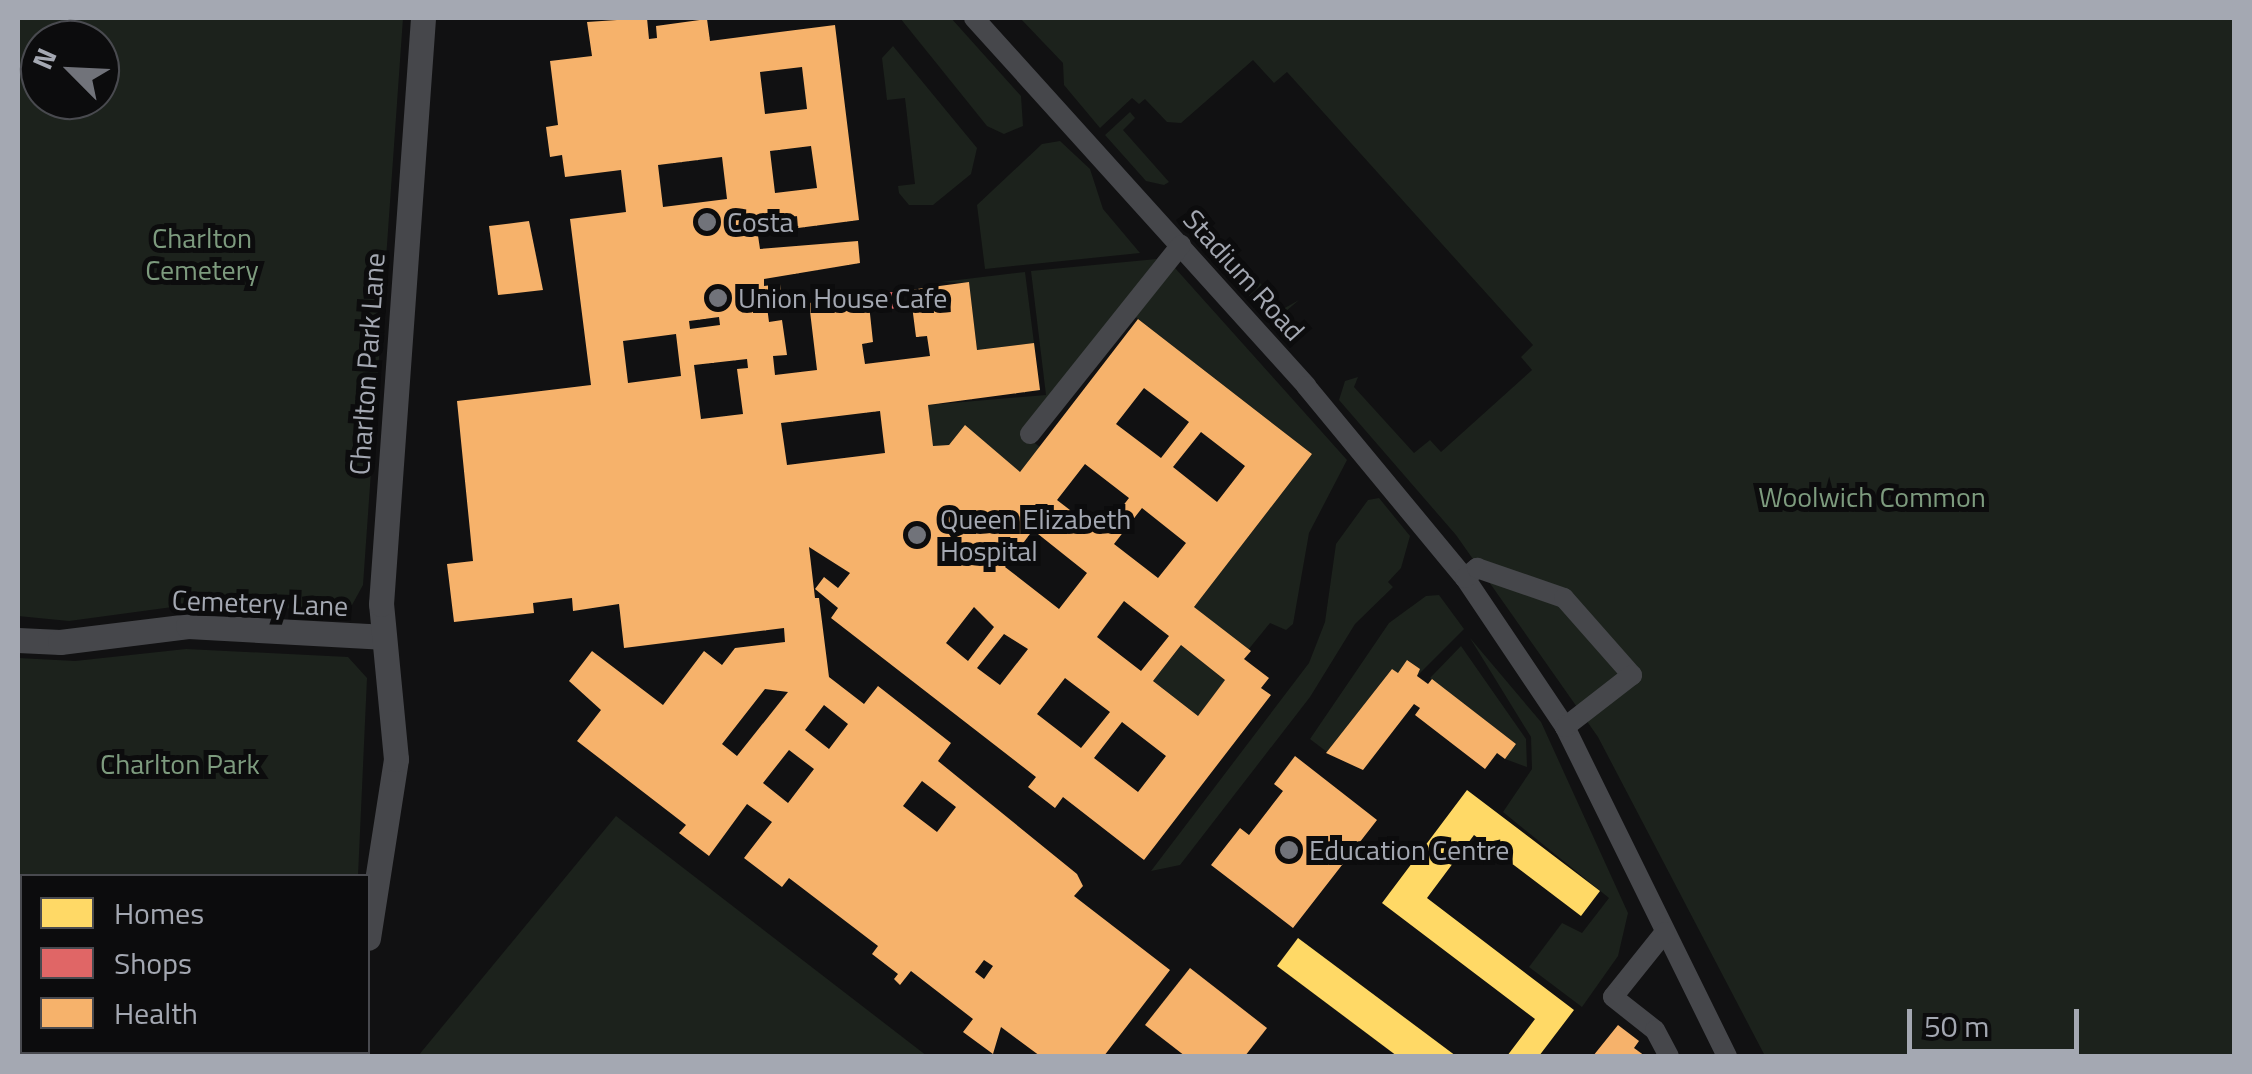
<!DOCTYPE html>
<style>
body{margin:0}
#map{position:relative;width:2252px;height:1074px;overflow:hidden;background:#111112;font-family:"Titillium Web",sans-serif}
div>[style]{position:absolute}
.green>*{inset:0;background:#1c221c}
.homes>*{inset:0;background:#ffd966}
.shops>*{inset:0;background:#e06666}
.health>*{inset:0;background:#f6b26b}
.minor>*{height:20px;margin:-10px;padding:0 10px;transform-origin:10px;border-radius:10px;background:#46474b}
.tertiary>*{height:25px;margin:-12.5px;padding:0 12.5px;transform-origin:12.5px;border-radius:12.5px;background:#46474b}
.dots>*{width:28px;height:28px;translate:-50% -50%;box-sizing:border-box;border:5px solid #0c0c0d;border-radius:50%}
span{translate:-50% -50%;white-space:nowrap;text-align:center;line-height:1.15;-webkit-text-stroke:10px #0c0c0d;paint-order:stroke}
.poi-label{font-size:28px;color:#a4a8b2}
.left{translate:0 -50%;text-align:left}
.park-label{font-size:28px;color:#7d9b7e}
.street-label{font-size:28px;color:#a4a8b2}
.frame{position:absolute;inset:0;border:20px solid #a4a8b2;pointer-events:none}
.legend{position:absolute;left:20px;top:874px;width:350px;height:180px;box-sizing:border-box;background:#0c0c0d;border:2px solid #494a4f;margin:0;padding:12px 18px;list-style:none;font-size:30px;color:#a4a8b2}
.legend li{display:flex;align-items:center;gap:20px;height:50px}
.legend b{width:50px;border:2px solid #494a4f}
.north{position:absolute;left:20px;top:20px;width:100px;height:100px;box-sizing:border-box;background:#0c0c0d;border:2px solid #494a4f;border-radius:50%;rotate:294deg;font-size:28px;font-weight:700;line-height:40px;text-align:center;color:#a4a8b2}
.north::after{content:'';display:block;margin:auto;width:35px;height:45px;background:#71737a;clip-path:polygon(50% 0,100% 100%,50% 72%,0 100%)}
.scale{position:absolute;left:1907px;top:1009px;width:172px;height:45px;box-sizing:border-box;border:5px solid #a4a8b2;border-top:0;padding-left:12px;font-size:30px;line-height:35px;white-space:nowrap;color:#a4a8b2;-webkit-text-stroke:8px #0c0c0d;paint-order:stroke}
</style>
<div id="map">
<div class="green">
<i style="clip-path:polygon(evenodd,18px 18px,403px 18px,363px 585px,352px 605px,330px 611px,202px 603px,69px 621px,18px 616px,18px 18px,40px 40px,100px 40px,100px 100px,40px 100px,40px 40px)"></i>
<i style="clip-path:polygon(900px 18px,951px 18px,1021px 96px,1023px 126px,1004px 134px,987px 126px)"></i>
<i style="clip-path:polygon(1020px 18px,2234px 18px,2234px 1056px,1765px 1056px,1598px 737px,1456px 535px,1339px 400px,1345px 381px,1358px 377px,1354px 387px,1414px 453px,1430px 440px,1441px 452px,1532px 370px,1521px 357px,1533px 345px,1287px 72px,1274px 83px,1253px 60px,1181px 123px,1167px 122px,1145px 99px,1139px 104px,1132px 98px,1100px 128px,1064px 85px,1063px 63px)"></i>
<i style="clip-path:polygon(893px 46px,977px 148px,971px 174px,933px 205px,909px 205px,899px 193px,898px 186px,915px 184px,905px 98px,887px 100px,882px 58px)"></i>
<i style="clip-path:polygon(1130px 112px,1135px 118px,1123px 130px,1169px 182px,1164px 185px,1146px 181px,1105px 135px)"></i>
<i style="clip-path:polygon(1060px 141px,1090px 169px,1103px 209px,1140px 253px,985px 269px,977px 205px,1042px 144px)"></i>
<i style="clip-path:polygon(1194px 209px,1224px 243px,1213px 252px,1183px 223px)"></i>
<i style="clip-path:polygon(1157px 259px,1024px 435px,1040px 447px,1020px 472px,965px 426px,949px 445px,933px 446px,928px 405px,1046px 395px,1031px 271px)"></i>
<i style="clip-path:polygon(1245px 266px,1283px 309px,1299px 300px,1279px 317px,1267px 317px,1235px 279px)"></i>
<i style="clip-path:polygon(1175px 268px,1347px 460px,1309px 533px,1293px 624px,1286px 630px,1270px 623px,1248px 650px,1194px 607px,1312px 454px,1129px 312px)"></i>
<i style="clip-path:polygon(1025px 272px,1034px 343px,977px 350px,969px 283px,941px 282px)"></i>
<i style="clip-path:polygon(1379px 498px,1410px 536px,1401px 568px,1388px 582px,1393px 587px,1355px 624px,1310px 697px,1180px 865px,1151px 871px,1309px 663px,1325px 622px,1336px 544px,1368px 500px)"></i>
<i style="clip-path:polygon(1439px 595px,1464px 629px,1417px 676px,1419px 669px,1408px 660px,1398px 673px,1392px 669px,1327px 752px,1310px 739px,1389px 623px,1426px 596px)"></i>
<i style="clip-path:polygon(1470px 638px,1541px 722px,1628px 913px,1618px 956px,1582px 1007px,1529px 967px,1562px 923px,1582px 933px,1609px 898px,1503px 812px,1532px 769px,1531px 737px)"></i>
<i style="clip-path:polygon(1181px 645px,1225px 680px,1198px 716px,1153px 681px)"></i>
<i style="clip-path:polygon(1461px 646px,1526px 739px,1527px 767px,1505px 759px,1516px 744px,1430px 678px)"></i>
<i style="clip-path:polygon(186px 649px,348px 657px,367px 678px,358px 876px,22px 876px,22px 1052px,328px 1052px,328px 1056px,18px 1056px,18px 658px,75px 661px)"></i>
<i style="clip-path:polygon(616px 816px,927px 1056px,418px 1056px)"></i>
</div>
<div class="homes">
<i style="clip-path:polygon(1467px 790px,1600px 891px,1581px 916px,1474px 835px,1427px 898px,1574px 1010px,1539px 1056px,1507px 1056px,1535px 1019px,1382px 903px)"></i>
<i style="clip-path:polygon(1298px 938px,1456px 1056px,1397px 1056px,1277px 966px)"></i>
</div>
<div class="shops">
<i style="clip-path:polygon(902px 291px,904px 307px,876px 311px,874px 294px)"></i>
</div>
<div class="health">
<i style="clip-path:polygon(evenodd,647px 18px,649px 39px,657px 38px,656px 26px,707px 19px,710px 41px,835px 25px,859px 220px,798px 228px,797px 216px,756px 222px,760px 249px,858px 241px,860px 263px,764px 279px,764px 286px,780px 284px,781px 297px,766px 299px,769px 322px,782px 320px,787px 355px,773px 356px,775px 375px,817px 370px,809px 303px,868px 295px,873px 342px,862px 344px,865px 364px,930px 356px,927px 336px,916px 337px,910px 290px,969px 282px,977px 350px,1034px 343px,1040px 390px,928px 405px,933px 446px,949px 445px,965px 425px,1020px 472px,1138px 319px,1312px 454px,1194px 607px,1251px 651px,1244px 659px,1269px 678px,1261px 688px,1271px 695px,1144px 860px,1063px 797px,1055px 808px,1028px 787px,1036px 777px,831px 618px,838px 608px,815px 589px,824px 577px,838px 588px,850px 573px,809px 547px,815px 598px,819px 598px,829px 677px,864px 704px,878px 686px,951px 743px,938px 761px,1077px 874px,1083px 886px,1074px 896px,1170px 970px,1104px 1056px,1040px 1056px,1001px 1027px,993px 1054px,963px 1032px,973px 1019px,911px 971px,900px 985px,894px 979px,898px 974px,872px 954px,878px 946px,789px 878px,782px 887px,744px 858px,772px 822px,747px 804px,709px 856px,679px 833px,686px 825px,577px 741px,601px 710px,569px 681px,592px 651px,663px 705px,704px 651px,722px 665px,735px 648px,785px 642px,784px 628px,624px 648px,619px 604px,573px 611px,572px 598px,533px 603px,534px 613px,454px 622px,447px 564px,473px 561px,457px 401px,591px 385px,570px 219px,626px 212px,621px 170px,565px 177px,562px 155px,550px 157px,546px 127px,558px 125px,550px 61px,592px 56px,587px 22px,647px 18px,802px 67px,807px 109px,765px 114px,760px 72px,802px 67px,647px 18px,811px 146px,817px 188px,775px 193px,770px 151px,811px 146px,647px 18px,722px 157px,727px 199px,663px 207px,658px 165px,722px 157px,647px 18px,719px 317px,720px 325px,690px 329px,689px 321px,719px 317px,647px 18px,676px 334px,681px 376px,628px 383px,623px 341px,676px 334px,647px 18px,747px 359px,748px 368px,737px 369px,743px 414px,701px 419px,694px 365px,747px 359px,647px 18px,1144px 388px,1189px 422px,1161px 458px,1116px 424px,1144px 388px,647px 18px,880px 411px,885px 453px,787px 465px,781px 423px,880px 411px,647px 18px,1201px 432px,1245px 466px,1217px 502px,1173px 467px,1201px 432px,647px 18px,1085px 464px,1129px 498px,1101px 534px,1057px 500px,1085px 464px,647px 18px,1142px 508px,1186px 543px,1158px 578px,1114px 544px,1142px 508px,647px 18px,1033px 530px,1087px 573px,1059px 609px,1005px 567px,1033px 530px,647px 18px,1124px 601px,1169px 636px,1141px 671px,1097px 637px,1124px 601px,647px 18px,974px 607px,994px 627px,968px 661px,946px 643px,974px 607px,647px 18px,1004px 634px,1028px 649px,1000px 685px,977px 668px,1004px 634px,647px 18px,1181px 645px,1225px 680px,1198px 716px,1153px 681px,1181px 645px,647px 18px,1065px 678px,1110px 712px,1081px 748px,1037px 714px,1065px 678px,647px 18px,765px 689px,788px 692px,737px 756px,722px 744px,765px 689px,647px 18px,824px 705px,848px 724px,829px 749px,805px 730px,824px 705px,647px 18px,1122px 722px,1166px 756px,1138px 792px,1094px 758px,1122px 722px,647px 18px,789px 750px,814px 769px,788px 803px,763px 783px,789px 750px,647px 18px,922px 781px,956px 807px,937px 832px,903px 806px,922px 781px,647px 18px,984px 960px,993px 966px,984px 979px,975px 972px,984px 960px)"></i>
<i style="clip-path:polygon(529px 221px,543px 290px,498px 295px,489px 226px)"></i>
<i style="clip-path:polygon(1407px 660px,1420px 669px,1417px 676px,1428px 684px,1432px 679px,1516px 744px,1505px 759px,1497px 753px,1485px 769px,1415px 715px,1420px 708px,1414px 704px,1363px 770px,1326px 753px,1392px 669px,1398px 673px)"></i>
<i style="clip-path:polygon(1295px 756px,1377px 820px,1293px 928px,1211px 865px,1240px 828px,1249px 835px,1283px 791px,1274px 784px)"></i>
<i style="clip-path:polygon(1190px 968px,1267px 1028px,1245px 1056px,1185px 1056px,1145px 1025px)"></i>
<i style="clip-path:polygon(1618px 1025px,1639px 1041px,1634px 1048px,1645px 1056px,1593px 1056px)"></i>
</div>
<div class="minor">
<i style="left:974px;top:18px;width:496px;rotate:47.9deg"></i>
<i style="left:1306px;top:386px;width:249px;rotate:50.4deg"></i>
<i style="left:1465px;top:578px;width:179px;rotate:56.1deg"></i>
<i style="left:1565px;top:727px;width:367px;rotate:63.8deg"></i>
<i style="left:1030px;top:434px;width:242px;rotate:-51.4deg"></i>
<i style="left:1465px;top:578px;width:16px;rotate:-40deg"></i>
<i style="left:1477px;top:568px;width:92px;rotate:19deg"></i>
<i style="left:1564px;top:598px;width:103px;rotate:48.6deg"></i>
<i style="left:1632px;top:675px;width:85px;rotate:142.2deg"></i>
<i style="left:1665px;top:932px;width:83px;rotate:128.7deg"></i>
<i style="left:1613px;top:997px;width:53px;rotate:38.2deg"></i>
<i style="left:1655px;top:1030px;width:30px;rotate:62deg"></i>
</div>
<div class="tertiary">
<i style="left:18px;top:640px;width:42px;rotate:2.7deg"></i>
<i style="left:60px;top:642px;width:129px;rotate:-7.1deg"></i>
<i style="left:188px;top:626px;width:194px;rotate:3.2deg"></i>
<i style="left:368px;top:938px;width:181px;rotate:-81.1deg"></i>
<i style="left:396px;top:759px;width:156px;rotate:-95.5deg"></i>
<i style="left:381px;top:604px;width:588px;rotate:-85.9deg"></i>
<i style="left:348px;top:1056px;width:4px;rotate:-76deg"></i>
</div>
<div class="dots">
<i style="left:707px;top:222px;background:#71737a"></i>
<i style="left:718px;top:298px;background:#71737a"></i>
<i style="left:917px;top:535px;background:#71737a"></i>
<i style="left:1289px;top:850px;background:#71737a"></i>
</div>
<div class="poi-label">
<span class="left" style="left:727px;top:222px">Costa</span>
<span class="left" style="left:738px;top:298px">Union House Cafe</span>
<span class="left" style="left:940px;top:535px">Queen Elizabeth<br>Hospital</span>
<span class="left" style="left:1309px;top:850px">Education Centre</span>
</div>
<div class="park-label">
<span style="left:202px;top:254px">Charlton<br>Cemetery</span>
<span style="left:1872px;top:497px">Woolwich Common</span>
<span style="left:180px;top:764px">Charlton Park</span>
</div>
<div class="street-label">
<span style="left:1244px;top:275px;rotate:48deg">Stadium Road</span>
<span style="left:367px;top:364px;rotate:-86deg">Charlton Park Lane</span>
<span style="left:260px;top:603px;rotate:2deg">Cemetery Lane</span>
</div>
<div class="frame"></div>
<ul class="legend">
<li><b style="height:28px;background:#ffd966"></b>Homes</li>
<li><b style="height:28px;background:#e06666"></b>Shops</li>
<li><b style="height:28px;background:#f6b26b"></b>Health</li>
</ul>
<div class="north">N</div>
<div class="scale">50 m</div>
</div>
